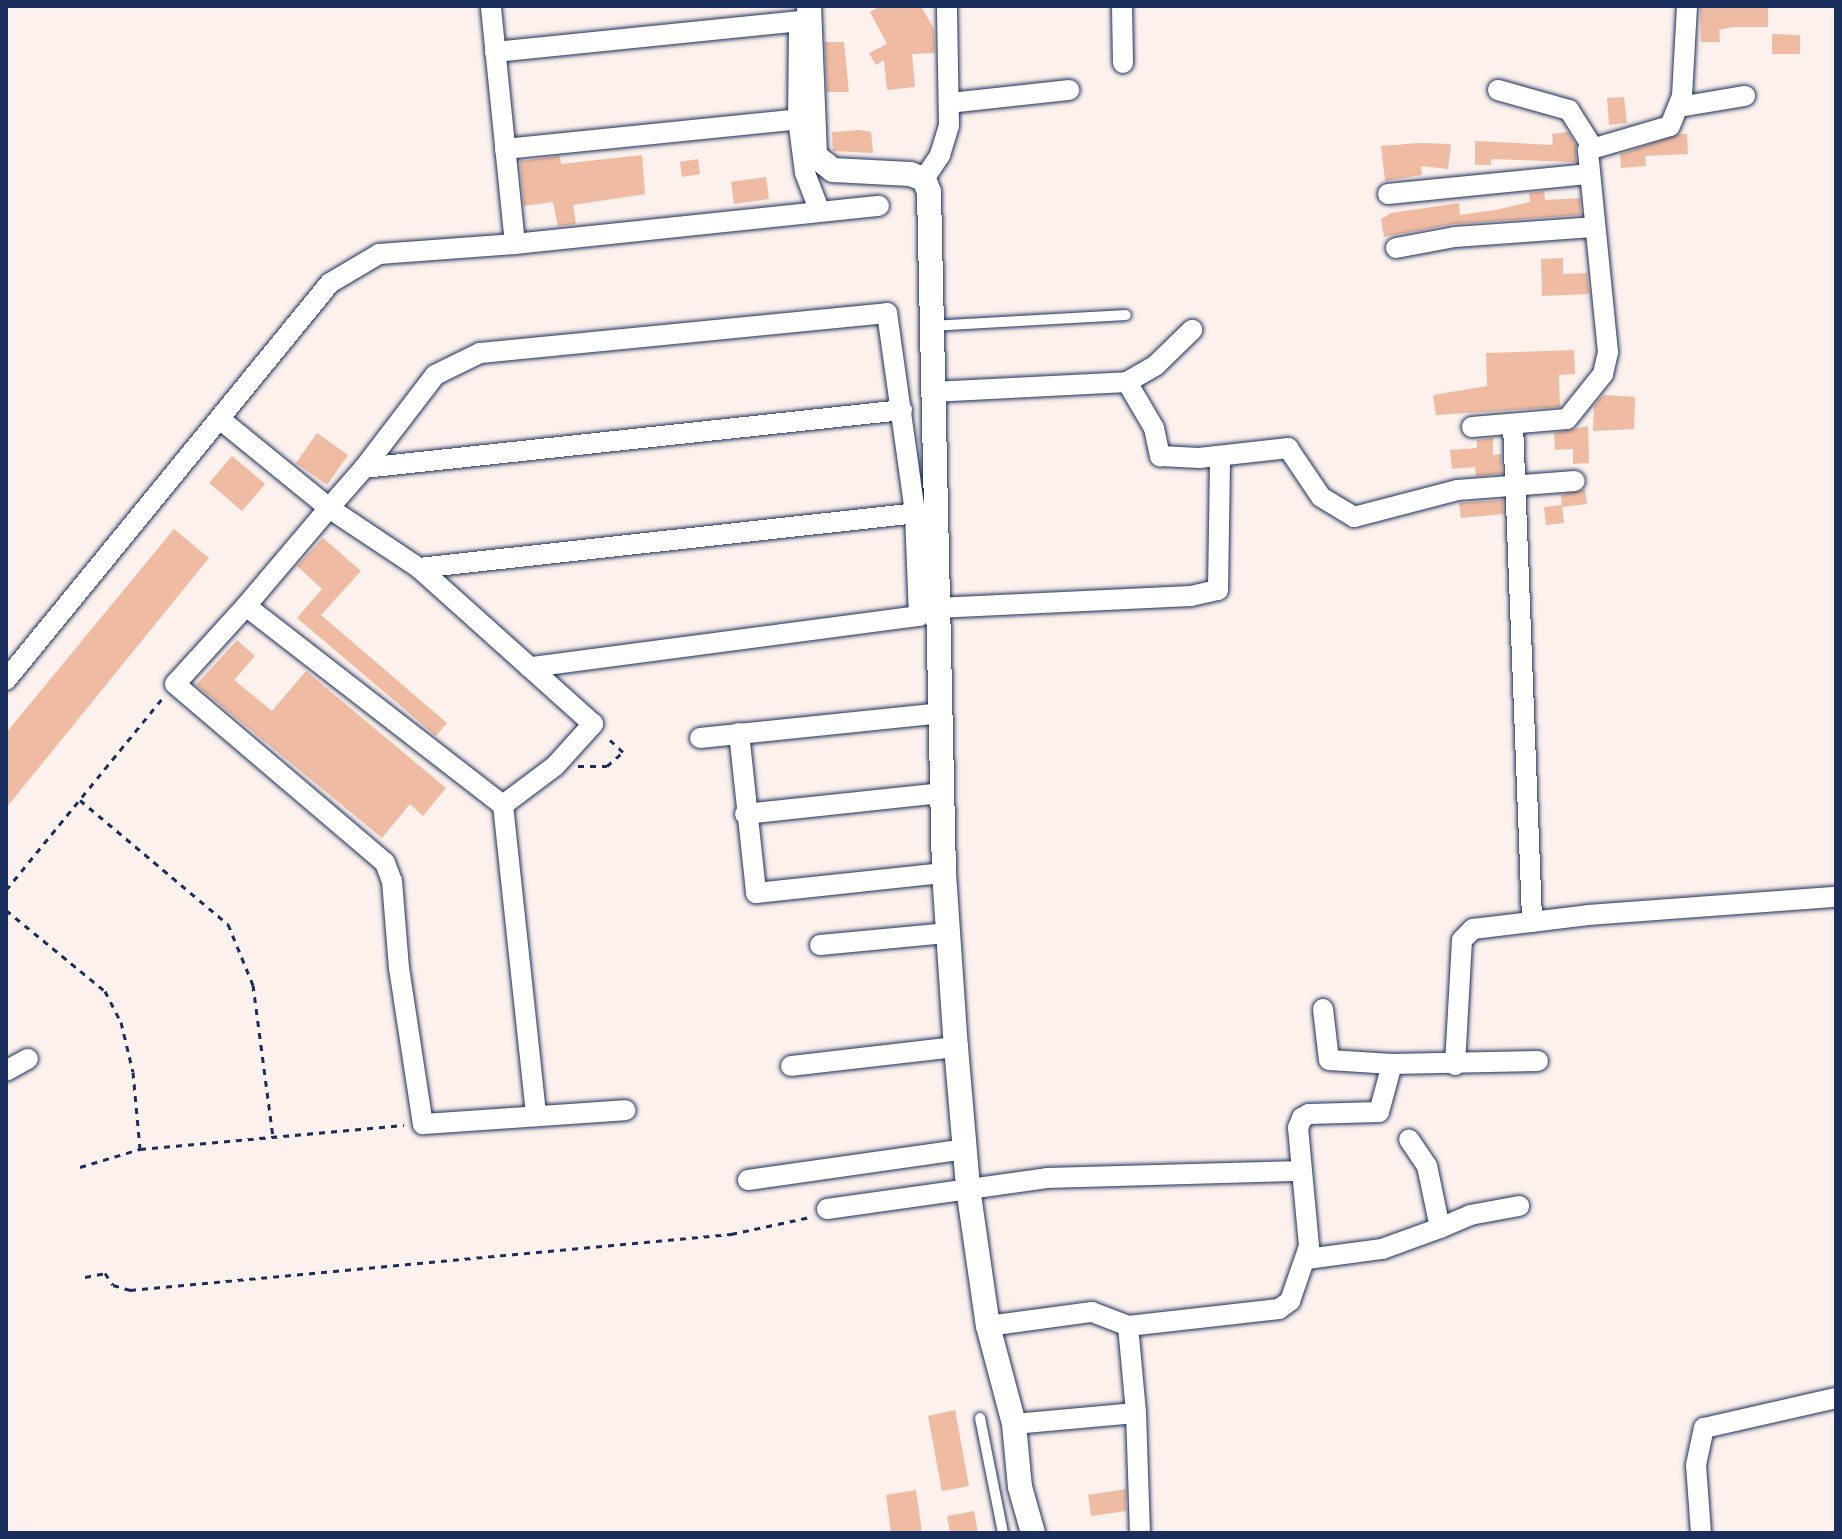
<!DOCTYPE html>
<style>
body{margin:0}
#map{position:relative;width:1842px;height:1539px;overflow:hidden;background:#fcf1ec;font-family:Caveat,sans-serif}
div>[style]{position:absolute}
.building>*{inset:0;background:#efbba2}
.path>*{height:3px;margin-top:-1.5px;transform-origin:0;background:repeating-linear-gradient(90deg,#1b2f5e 0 6px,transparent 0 12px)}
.roads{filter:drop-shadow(0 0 2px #1b2f5e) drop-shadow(0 0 2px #1b2f5e)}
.service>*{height:10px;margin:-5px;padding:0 5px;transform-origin:5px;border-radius:5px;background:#fff}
.minor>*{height:20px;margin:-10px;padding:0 10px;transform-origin:10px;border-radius:10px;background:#fff}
.tertiary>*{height:24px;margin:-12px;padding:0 12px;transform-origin:12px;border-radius:12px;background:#fff}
span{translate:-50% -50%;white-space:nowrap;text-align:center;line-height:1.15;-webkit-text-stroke:6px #fff;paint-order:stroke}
.frame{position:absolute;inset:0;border:8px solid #1b2f5e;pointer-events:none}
</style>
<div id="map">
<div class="building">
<i style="clip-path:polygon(881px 6px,921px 6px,934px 29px,935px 53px,912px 54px,915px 87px,887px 90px,884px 60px,876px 65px,869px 53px,887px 44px,870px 12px)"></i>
<i style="clip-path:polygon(1700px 6px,1768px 6px,1768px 27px,1733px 27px,1719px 30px,1720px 42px,1701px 42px)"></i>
<i style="clip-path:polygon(1772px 34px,1800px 35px,1800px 54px,1772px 54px)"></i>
<i style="clip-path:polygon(825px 42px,844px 42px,849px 92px,827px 92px)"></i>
<i style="clip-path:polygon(1624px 97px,1627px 123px,1609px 125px,1607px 98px)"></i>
<i style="clip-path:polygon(859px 130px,871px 132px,873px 153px,833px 151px,832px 132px)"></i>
<i style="clip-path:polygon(1568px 132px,1576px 145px,1576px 162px,1491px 159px,1491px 165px,1475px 165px,1475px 141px,1553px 145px,1552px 134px)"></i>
<i style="clip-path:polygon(1680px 134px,1687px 134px,1688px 154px,1645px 156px,1646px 166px,1621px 168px,1620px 154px)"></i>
<i style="clip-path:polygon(1419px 143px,1451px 144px,1448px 169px,1421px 166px,1422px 175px,1385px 181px,1381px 146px)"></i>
<i style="clip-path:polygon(642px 155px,645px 194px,573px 205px,576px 224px,558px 226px,553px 202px,524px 206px,520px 161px,560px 156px,561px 164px)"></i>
<i style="clip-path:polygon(698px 159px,700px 174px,682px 177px,680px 162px)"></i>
<i style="clip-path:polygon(766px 177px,769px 199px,734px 204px,731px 182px)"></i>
<i style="clip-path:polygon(1544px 191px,1545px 200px,1580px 198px,1581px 215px,1454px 224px,1384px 237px,1381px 219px,1391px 213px,1459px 203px,1460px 215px,1495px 210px,1530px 202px,1529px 193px)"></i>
<i style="clip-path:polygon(1563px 258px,1563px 274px,1587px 273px,1589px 294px,1542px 296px,1541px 259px)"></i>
<i style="clip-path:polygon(1574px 350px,1575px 374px,1559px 375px,1560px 407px,1436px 415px,1433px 395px,1487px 386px,1486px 353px)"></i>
<i style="clip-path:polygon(1603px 395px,1635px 397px,1634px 429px,1593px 431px,1594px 406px)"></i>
<i style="clip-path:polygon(1588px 426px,1589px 463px,1573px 464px,1573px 449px,1555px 450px,1554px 433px)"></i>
<i style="clip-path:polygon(317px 433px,348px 455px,327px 485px,296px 463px)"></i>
<i style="clip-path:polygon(1493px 438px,1493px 455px,1501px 454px,1502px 474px,1476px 476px,1475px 467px,1452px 469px,1450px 450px,1477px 448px,1477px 440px)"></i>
<i style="clip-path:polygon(232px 456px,265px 484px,242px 511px,209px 483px)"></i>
<i style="clip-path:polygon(1585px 489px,1587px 504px,1562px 507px,1561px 495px)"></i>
<i style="clip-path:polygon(1503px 500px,1503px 514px,1461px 518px,1459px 503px)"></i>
<i style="clip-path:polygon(1562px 505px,1564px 523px,1546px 525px,1544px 507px)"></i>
<i style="clip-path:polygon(174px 529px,209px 558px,6px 808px,6px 733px)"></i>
<i style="clip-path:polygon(323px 538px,361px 571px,321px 615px,447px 723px,436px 736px,297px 618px,322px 589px,297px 566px)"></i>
<i style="clip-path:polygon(237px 640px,255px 656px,234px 680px,272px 711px,306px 671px,446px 788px,423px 816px,410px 804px,382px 838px,196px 685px)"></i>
<i style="clip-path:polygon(955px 1410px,969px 1486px,942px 1491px,928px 1416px)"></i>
<i style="clip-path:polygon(1126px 1489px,1126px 1511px,1091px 1516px,1088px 1495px)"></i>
<i style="clip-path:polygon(916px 1490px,922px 1533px,891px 1533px,886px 1495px)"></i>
<i style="clip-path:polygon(974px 1511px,978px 1533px,950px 1533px,947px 1516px)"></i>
</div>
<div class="path">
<i style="left:578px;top:766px;width:29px"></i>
<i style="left:607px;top:766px;width:21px;rotate:-41deg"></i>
<i style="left:623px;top:752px;width:22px;rotate:-137deg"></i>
<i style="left:80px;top:800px;width:193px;rotate:40deg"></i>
<i style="left:228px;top:924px;width:66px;rotate:67.7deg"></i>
<i style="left:253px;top:985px;width:153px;rotate:82.5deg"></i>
<i style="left:6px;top:890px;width:247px;rotate:-50.8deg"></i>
<i style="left:6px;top:910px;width:128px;rotate:39.3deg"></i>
<i style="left:105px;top:991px;width:35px;rotate:63deg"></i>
<i style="left:121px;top:1022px;width:51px;rotate:76.5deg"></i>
<i style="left:133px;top:1072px;width:77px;rotate:84.8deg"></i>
<i style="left:80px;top:1167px;width:63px;rotate:-16.7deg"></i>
<i style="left:140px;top:1149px;width:265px;rotate:-5.2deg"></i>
<i style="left:85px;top:1277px;width:20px;rotate:-11deg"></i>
<i style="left:105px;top:1273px;width:14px;rotate:56deg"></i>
<i style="left:113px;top:1285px;width:18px;rotate:16deg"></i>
<i style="left:130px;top:1290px;width:604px;rotate:-5.32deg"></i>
<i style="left:731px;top:1234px;width:81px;rotate:-12.1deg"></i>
</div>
<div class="roads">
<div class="service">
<i style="left:931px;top:326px;width:195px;rotate:-3.2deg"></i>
<i style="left:980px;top:1418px;width:117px;rotate:78.7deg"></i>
</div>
<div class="minor">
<i style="left:1122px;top:6px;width:57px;rotate:89deg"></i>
<i style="left:799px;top:29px;width:90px;rotate:90.6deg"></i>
<i style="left:798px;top:119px;width:54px;rotate:82.6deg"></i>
<i style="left:805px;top:173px;width:40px;rotate:69deg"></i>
<i style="left:495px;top:52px;width:307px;rotate:-5.8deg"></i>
<i style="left:1498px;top:90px;width:74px;rotate:15.7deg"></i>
<i style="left:1569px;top:110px;width:41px;rotate:57.8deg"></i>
<i style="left:949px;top:103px;width:121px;rotate:-6.2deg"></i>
<i style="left:1679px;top:107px;width:67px;rotate:-9.5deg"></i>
<i style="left:505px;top:149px;width:295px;rotate:-5.8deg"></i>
<i style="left:924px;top:179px;width:29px;rotate:-56deg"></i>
<i style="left:940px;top:155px;width:31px;rotate:-73deg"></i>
<i style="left:949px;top:125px;width:119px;rotate:-91deg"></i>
<i style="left:1388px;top:194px;width:200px;rotate:-5.7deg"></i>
<i style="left:515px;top:244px;width:366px;rotate:-6deg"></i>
<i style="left:1396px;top:248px;width:60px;rotate:-10.6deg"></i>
<i style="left:1455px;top:237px;width:138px;rotate:-4.1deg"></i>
<i style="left:1127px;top:382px;width:53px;rotate:59.6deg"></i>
<i style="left:1154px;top:428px;width:29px;rotate:78deg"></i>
<i style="left:1160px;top:456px;width:39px;rotate:3deg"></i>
<i style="left:1199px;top:458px;width:90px;rotate:-6.4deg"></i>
<i style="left:1288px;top:448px;width:59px;rotate:56deg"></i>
<i style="left:1321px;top:497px;width:39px;rotate:31deg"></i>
<i style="left:1354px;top:517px;width:107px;rotate:-14.6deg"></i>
<i style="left:1458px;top:490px;width:117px;rotate:-4.4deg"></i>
<i style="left:932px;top:392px;width:195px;rotate:-2.9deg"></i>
<i style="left:1127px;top:382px;width:32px;rotate:-30deg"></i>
<i style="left:1155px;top:366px;width:52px;rotate:-44.2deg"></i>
<i style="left:221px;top:420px;width:139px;rotate:39.2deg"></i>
<i style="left:329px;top:508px;width:128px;rotate:130.3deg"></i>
<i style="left:246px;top:606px;width:325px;rotate:37.8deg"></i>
<i style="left:503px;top:805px;width:65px;rotate:-36.9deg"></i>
<i style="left:555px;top:766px;width:57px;rotate:-47.9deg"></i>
<i style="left:593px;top:724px;width:234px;rotate:-138.1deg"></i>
<i style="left:419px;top:568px;width:108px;rotate:-146.3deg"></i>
<i style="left:329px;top:508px;width:53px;rotate:-48.8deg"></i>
<i style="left:364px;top:468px;width:541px;rotate:-6.15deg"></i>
<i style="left:1513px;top:424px;width:498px;rotate:87.8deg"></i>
<i style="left:1472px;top:427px;width:95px;rotate:-4.8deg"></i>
<i style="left:1567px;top:419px;width:58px;rotate:-51.3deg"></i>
<i style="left:1603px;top:374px;width:23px;rotate:-77deg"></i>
<i style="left:1608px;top:352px;width:203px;rotate:-95.7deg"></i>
<i style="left:1588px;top:150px;width:85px;rotate:-16.3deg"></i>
<i style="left:1670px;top:126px;width:32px;rotate:-68deg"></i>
<i style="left:1682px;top:96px;width:90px;rotate:-86.8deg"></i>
<i style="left:364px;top:468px;width:117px;rotate:-52.6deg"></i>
<i style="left:435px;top:375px;width:50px;rotate:-26.1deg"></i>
<i style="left:480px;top:353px;width:409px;rotate:-5.6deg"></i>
<i style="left:887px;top:313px;width:202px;rotate:82deg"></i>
<i style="left:915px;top:513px;width:103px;rotate:87.8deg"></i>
<i style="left:919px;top:616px;width:393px;rotate:172.5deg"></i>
<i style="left:419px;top:568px;width:499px;rotate:-6.3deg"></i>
<i style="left:246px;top:606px;width:105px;rotate:132.3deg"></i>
<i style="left:175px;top:684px;width:276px;rotate:40.4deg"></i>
<i style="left:385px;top:863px;width:19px;rotate:69deg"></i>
<i style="left:392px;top:881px;width:87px;rotate:85.4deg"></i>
<i style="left:399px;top:968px;width:158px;rotate:81.3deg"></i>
<i style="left:423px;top:1124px;width:203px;rotate:-3.9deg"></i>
<i style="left:936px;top:608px;width:255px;rotate:-2.7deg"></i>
<i style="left:1191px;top:596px;width:28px;rotate:-13deg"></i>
<i style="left:1218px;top:590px;width:133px;rotate:-89.1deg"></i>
<i style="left:6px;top:680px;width:512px;rotate:-50.78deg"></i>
<i style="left:330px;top:283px;width:57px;rotate:-30.6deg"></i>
<i style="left:379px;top:254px;width:136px;rotate:-4.2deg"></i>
<i style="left:515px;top:244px;width:239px;rotate:-95.8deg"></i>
<i style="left:739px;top:733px;width:161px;rotate:83.9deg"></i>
<i style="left:756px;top:893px;width:189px;rotate:-6.1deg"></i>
<i style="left:700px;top:738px;width:241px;rotate:-5.9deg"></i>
<i style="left:503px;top:805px;width:313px;rotate:83.9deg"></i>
<i style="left:745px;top:814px;width:199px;rotate:-6.1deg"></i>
<i style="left:820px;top:945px;width:129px;rotate:-5.4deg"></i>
<i style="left:1323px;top:1009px;width:51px;rotate:83.3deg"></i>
<i style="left:1329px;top:1060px;width:63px;rotate:3.6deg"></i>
<i style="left:1455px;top:1065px;width:125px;rotate:-86.8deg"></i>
<i style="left:1462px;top:940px;width:16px;rotate:-45deg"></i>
<i style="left:1473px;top:929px;width:116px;rotate:-6.9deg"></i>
<i style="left:1588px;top:915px;width:249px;rotate:-4.2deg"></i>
<i style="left:791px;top:1066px;width:166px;rotate:-6.6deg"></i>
<i style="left:6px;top:1071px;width:25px;rotate:-29deg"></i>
<i style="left:748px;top:1180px;width:219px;rotate:-8.1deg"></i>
<i style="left:827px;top:1209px;width:222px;rotate:-8deg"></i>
<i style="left:1047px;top:1178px;width:254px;rotate:-1.6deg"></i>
<i style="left:1440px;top:1228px;width:33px;rotate:-23deg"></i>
<i style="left:1470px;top:1215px;width:50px;rotate:-10.4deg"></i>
<i style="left:1307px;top:1259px;width:76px;rotate:-7.6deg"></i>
<i style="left:1382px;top:1249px;width:62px;rotate:-19.9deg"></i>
<i style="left:1440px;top:1228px;width:63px;rotate:-101.8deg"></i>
<i style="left:1427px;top:1166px;width:32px;rotate:-124deg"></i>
<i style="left:988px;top:1326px;width:105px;rotate:-7.7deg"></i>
<i style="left:1092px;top:1312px;width:39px;rotate:21deg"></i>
<i style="left:1128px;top:1326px;width:152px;rotate:-6.4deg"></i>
<i style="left:1279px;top:1309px;width:14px;rotate:-36deg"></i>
<i style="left:1290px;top:1301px;width:58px;rotate:-70.9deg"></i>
<i style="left:1309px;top:1246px;width:119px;rotate:-95.3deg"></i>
<i style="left:1298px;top:1128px;width:11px;rotate:-68deg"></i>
<i style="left:1302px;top:1118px;width:8px;rotate:-30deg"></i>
<i style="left:1309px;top:1114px;width:70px;rotate:-1.6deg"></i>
<i style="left:1379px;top:1112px;width:50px;rotate:-74.8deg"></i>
<i style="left:1392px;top:1064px;width:146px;rotate:-1.2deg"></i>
<i style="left:1128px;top:1326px;width:87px;rotate:84.7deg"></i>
<i style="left:1014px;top:1424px;width:122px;rotate:-5.2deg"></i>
<i style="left:1136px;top:1413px;width:120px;rotate:88.1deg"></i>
<i style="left:1701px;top:1533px;width:68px;rotate:-94.2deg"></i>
<i style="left:1696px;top:1465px;width:38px;rotate:-78deg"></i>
<i style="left:1704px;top:1428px;width:135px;rotate:-12.8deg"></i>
</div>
<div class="tertiary">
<i style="left:809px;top:6px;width:150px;rotate:87.7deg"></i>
<i style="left:815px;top:156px;width:23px;rotate:38deg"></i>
<i style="left:833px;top:170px;width:77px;rotate:3deg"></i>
<i style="left:910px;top:174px;width:15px;rotate:20deg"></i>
<i style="left:924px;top:179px;width:14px;rotate:69deg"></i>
<i style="left:929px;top:192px;width:681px;rotate:88.74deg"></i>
<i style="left:944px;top:873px;width:174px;rotate:86.1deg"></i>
<i style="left:956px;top:1047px;width:142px;rotate:85.1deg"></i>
<i style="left:968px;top:1188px;width:139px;rotate:81.8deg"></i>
<i style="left:988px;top:1326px;width:101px;rotate:75.1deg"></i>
<i style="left:1014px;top:1424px;width:63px;rotate:84.6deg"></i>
<i style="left:1020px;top:1487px;width:48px;rotate:74.2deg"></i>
</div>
</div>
<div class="frame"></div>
</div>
